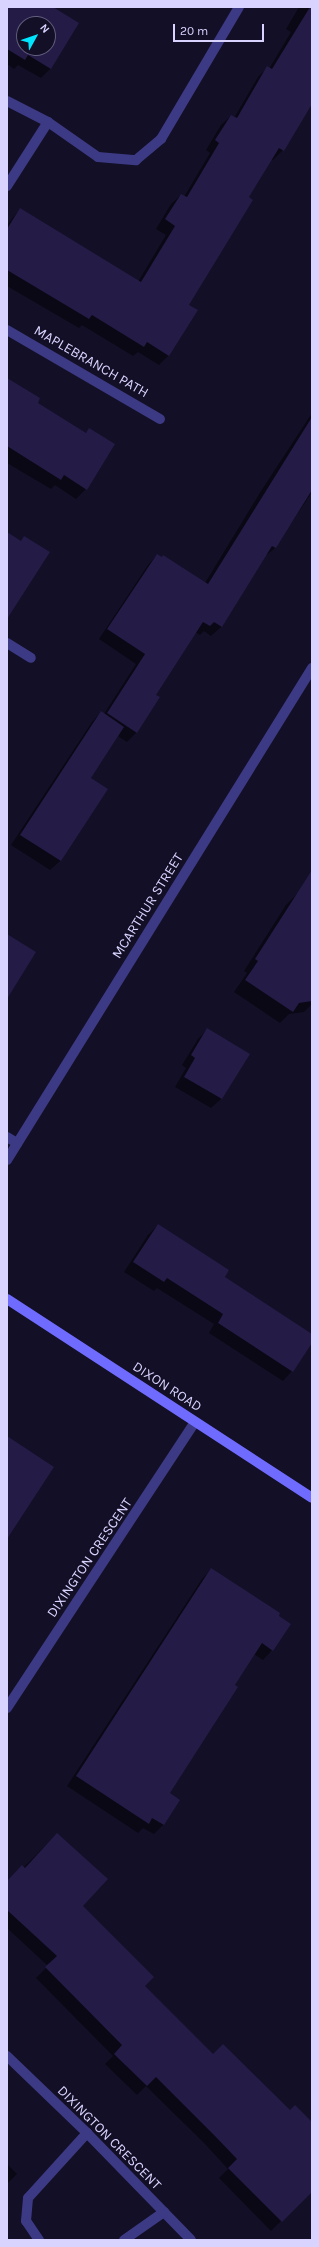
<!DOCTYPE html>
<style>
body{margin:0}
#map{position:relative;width:319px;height:2247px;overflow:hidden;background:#130f26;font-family:Karla,sans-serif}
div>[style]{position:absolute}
.shadow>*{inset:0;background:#0007}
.building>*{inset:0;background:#241b47}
.lane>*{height:10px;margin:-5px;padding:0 5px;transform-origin:5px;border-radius:5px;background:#3d3a85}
.street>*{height:10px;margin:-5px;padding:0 5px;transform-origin:5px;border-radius:5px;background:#3d3a85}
.secondary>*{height:10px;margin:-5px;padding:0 5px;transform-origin:5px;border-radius:5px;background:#6f6bff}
span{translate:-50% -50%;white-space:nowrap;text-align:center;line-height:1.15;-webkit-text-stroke:3px #130f26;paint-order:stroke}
.street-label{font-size:14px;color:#d9d4ff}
.frame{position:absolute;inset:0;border:8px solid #d9d4ff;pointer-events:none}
.north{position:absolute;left:16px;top:16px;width:40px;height:40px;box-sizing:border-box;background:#130f26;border:1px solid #625e7d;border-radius:50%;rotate:50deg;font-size:11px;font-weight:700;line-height:16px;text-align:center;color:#d9d4ff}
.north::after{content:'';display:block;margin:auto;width:14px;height:18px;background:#00e5ff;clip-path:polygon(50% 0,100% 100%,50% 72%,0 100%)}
.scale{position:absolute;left:173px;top:24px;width:91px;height:18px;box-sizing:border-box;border:2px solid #d9d4ff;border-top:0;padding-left:5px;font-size:12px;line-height:14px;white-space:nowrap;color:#d9d4ff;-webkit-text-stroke:3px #130f26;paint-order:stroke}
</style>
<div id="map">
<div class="shadow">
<i style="clip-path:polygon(evenodd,7px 7px,40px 7px,49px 12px,51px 68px,41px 78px,18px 65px,14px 69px,7px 64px,7px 7px,24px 24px,48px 24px,48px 48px,24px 48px,24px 24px)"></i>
<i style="clip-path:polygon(299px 7px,312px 7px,312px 103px,283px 150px,273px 160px,271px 159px,248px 197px,188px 305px,169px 355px,159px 365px,138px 352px,133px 356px,82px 325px,79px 328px,7px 286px,7px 225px,20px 209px,138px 282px,166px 235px,156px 229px,171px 204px,181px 195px,184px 197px,210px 153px,206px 150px,221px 125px,231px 116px,234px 118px,258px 77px,267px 68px,269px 69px,291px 32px,286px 29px)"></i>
<i style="clip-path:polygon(7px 378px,36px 403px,85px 434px,90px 429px,86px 489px,76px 499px,55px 485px,51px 489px,7px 463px)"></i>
<i style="clip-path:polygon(312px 413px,312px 492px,275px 548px,264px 557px,221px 627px,211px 636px,204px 631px,200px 635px,195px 632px,155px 695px,137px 732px,127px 742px,118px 736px,90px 779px,106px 789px,60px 861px,50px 870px,11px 845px,92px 722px,101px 712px,104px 714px,136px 664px,99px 639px,148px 565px,157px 555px,205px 583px,261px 491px)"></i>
<i style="clip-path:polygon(298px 893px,312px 902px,312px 1004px,304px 1012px,289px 1014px,280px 1023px,234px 992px,247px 973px,244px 971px,286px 905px)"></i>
<i style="clip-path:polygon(207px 1030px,248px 1054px,221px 1099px,211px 1108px,175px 1087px,186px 1068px,182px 1065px,198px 1039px)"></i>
<i style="clip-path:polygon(158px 1225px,224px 1277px,312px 1335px,312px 1341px,292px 1371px,283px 1381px,209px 1333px,214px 1324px,157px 1288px,154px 1291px,124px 1272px,148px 1235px)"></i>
<i style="clip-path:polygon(211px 1569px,272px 1650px,263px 1660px,254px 1654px,168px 1793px,179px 1800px,163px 1825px,154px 1834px,143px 1828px,138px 1833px,67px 1786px,202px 1579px)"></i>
<i style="clip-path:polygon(57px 1834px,82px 1906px,143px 1986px,213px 2055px,290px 2111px,312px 2123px,312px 2191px,271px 2231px,219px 2178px,228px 2169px,205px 2144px,146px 2086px,137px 2095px,105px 2064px,113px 2056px,36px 1978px,48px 1966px,7px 1928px,7px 1884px)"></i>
<i style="clip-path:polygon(7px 2164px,17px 2174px,7px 2184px)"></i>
</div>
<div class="building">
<i style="clip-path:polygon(evenodd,7px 7px,53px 7px,79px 23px,51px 69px,28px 55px,25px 60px,7px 49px,7px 7px,24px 24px,48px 24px,48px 48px,24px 48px,24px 24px)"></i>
<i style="clip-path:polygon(310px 7px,312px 7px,312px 104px,284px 151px,279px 148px,249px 197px,253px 200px,189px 305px,198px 310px,169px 356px,147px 342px,144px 347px,92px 315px,89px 319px,7px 270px,7px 229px,20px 208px,141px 282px,175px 226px,165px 219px,181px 194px,187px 197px,219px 143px,215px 140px,231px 115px,237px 118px,267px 66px,272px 69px)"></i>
<i style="clip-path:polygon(7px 378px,40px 398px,38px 403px,86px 433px,89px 428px,115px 444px,87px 490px,64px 475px,61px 480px,7px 446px)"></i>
<i style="clip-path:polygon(312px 417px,312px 490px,276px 548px,272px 546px,222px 627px,214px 622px,210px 626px,203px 622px,156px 695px,160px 697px,137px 733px,107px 713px,145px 654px,107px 629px,157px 554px,162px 557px,163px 555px,208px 584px)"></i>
<i style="clip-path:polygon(7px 532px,21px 541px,24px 536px,50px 552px,7px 619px)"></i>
<i style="clip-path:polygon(101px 711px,124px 727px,91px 778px,108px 789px,61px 861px,20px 835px)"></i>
<i style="clip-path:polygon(312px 870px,312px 1001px,299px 1003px,293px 1012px,245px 980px,258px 961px,255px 959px)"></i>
<i style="clip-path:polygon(7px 934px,36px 952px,7px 999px)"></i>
<i style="clip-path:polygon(207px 1028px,250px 1054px,222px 1099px,184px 1077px,195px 1058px,191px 1055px)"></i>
<i style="clip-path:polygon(158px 1224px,229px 1270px,225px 1277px,312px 1334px,312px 1343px,293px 1372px,218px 1323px,223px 1314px,167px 1278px,164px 1282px,133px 1262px)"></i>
<i style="clip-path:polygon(7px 1436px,54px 1467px,7px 1539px)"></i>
<i style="clip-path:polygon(211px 1568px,280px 1613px,279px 1616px,291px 1624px,273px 1651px,262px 1643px,235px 1685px,238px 1687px,170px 1793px,180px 1800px,164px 1825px,152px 1818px,149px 1824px,76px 1776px)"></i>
<i style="clip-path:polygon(57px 1833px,108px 1879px,83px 1906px,154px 1977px,145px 1986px,213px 2054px,223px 2044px,290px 2110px,295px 2105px,312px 2122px,312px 2192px,282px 2222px,228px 2168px,237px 2159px,214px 2135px,156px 2077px,147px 2086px,114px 2054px,122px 2045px,45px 1967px,57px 1956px,7px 1910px,7px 1881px,22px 1865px,25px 1868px)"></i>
</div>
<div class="lane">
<i style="left:7px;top:1137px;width:12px;rotate:31deg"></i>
<i style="left:39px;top:2240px;width:23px;rotate:-124deg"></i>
<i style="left:26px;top:2221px;width:23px;rotate:-85deg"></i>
<i style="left:28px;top:2198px;width:88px;rotate:-47.8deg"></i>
<i style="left:124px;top:2240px;width:49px;rotate:-35deg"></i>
</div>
<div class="street">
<i style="left:7px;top:101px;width:46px;rotate:27.1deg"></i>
<i style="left:7px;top:186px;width:76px;rotate:-57.4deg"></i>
<i style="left:48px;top:122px;width:61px;rotate:35deg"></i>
<i style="left:98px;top:157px;width:38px;rotate:5deg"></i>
<i style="left:136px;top:160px;width:33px;rotate:-40deg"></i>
<i style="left:161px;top:139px;width:153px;rotate:-59.4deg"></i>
<i style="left:7px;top:330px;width:177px;rotate:30.2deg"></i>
<i style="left:7px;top:643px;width:28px;rotate:32deg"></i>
<i style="left:7px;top:1160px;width:579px;rotate:-58.2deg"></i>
<i style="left:7px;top:1708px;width:342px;rotate:-56.7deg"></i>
<i style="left:7px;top:2056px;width:111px;rotate:43.9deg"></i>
<i style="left:87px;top:2133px;width:149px;rotate:45.8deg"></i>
</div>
<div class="secondary">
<i style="left:7px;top:1299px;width:364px;rotate:33.1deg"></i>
</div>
<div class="street-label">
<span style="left:91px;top:362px;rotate:30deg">MAPLEBRANCH PATH</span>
<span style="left:148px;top:906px;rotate:-58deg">MCARTHUR STREET</span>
<span style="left:167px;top:1387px;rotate:33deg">DIXON ROAD</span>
<span style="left:90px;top:1558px;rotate:-56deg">DIXINGTON CRESCENT</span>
<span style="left:109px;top:2138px;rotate:45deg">DIXINGTON CRESCENT</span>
</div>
<div class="frame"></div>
<div class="north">N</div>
<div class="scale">20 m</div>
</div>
